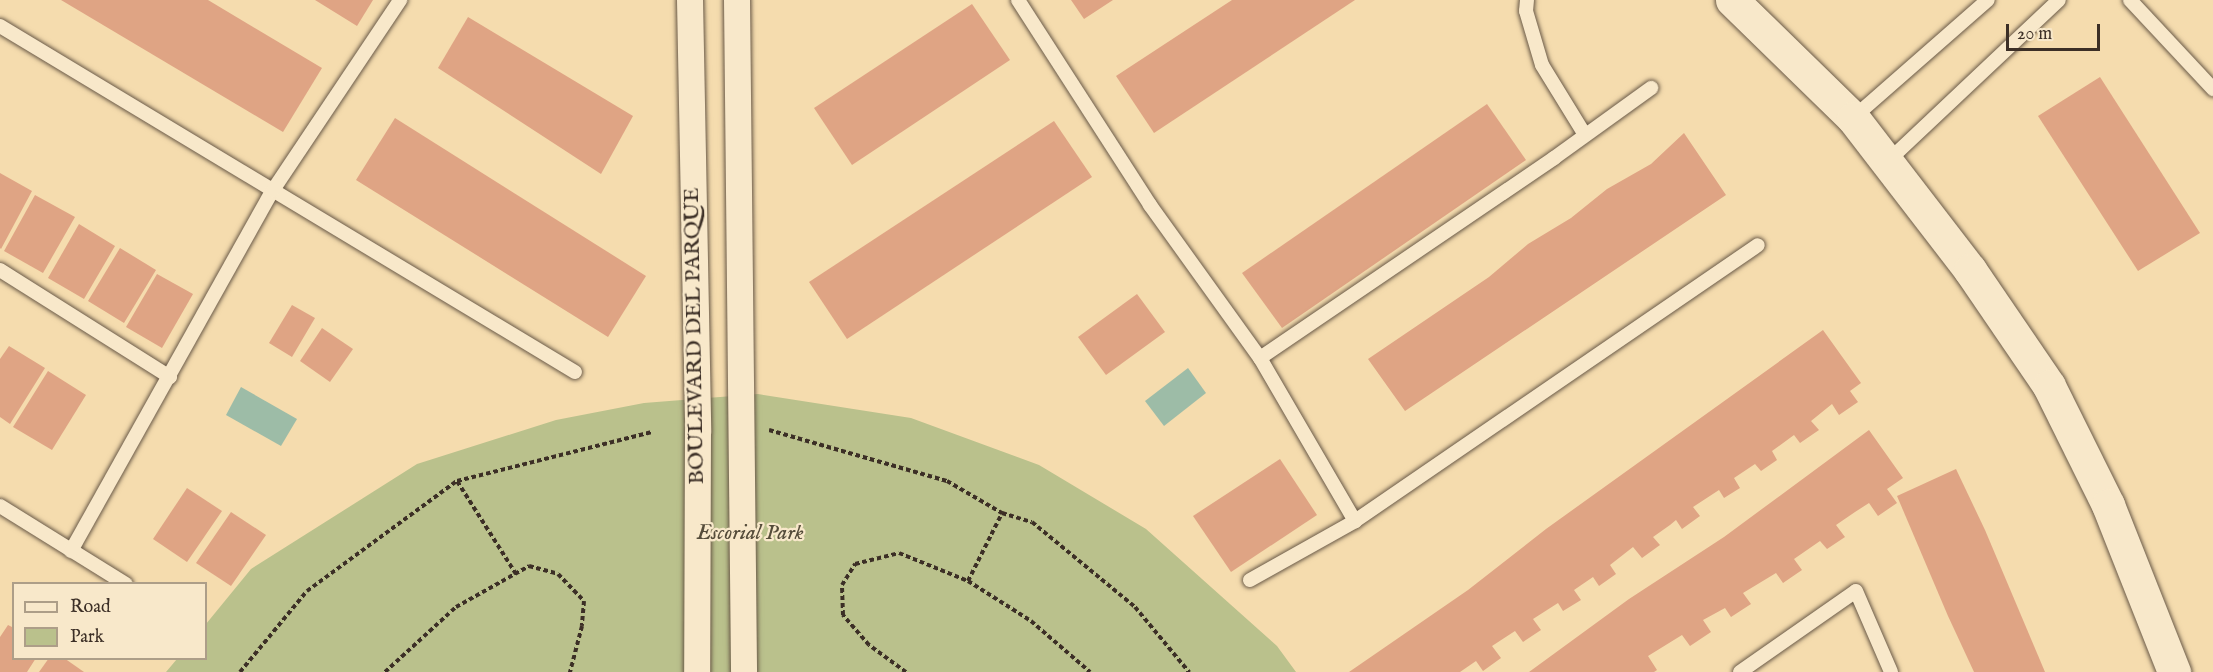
<!DOCTYPE html>
<style>
body{margin:0}
#map{position:relative;width:2213px;height:672px;overflow:hidden;background:#f5dcae;font-family:"IM FELL English",serif}
div>[style]{position:absolute}
.green>*{inset:0;background:#bac18c}
.water>*{inset:0;background:#9dbca7}
.building>*{inset:0;background:#dfa484}
.path>*{height:4px;margin-top:-2px;transform-origin:0;background:repeating-linear-gradient(90deg,#3c2f26 0 4.5px,transparent 0 7.5px)}
.roads{filter:drop-shadow(0 0 2px #6a5a48) drop-shadow(0 0 2px #6a5a48)}
.service>*{height:14px;margin:-7px;padding:0 7px;transform-origin:7px;border-radius:7px;background:#f8e8ca}
.minor>*{height:26px;margin:-13px;padding:0 13px;transform-origin:13px;border-radius:13px;background:#f8e8ca}
.tertiary>*{height:33px;margin:-16.5px;padding:0 16.5px;transform-origin:16.5px;border-radius:16.5px;background:#f8e8ca}
span{translate:-50% -50%;white-space:nowrap;text-align:center;line-height:1.15;-webkit-text-stroke:4.5px #f8e8ca;paint-order:stroke}
.street-label{font-size:22px;color:#3c2f26}
.park-label{font-size:22px;color:#554c3a;font-style:italic}
.legend{position:absolute;left:12px;top:582px;width:195px;height:78px;box-sizing:border-box;background:#f8e8ca;border:2px solid #ad9e88;margin:0;padding:8px 10px;list-style:none;font-size:18px;color:#3c2f26}
.legend li{display:flex;align-items:center;gap:12px;height:30px}
.legend b{width:30px;border:2px solid #ad9e88}
.scale{position:absolute;left:2006px;top:24px;width:94px;height:27px;box-sizing:border-box;border:3px solid #3c2f26;border-top:0;padding-left:8px;font-size:18px;line-height:21px;white-space:nowrap;color:#3c2f26;-webkit-text-stroke:4px #f8e8ca;paint-order:stroke}
</style>
<div id="map">
<div class="green">
<i style="clip-path:polygon(758px 394px,911px 418px,1039px 465px,1146px 529px,1277px 646px,1296px 672px,166px 672px,177px 659px,206px 658px,206px 624px,251px 569px,417px 464px,556px 420px,644px 403px)"></i>
</div>
<div class="water">
<i style="clip-path:polygon(1188px 368px,1206px 393px,1164px 426px,1145px 401px)"></i>
<i style="clip-path:polygon(241px 387px,297px 419px,281px 446px,226px 415px)"></i>
</div>
<div class="building">
<i style="clip-path:polygon(61px 0,208px 0,322px 68px,283px 132px)"></i>
<i style="clip-path:polygon(315px 0,373px 0,357px 26px)"></i>
<i style="clip-path:polygon(1071px 0,1113px 0,1084px 19px)"></i>
<i style="clip-path:polygon(1232px 0,1355px 0,1154px 133px,1116px 76px)"></i>
<i style="clip-path:polygon(972px 4px,1010px 60px,852px 165px,814px 108px)"></i>
<i style="clip-path:polygon(468px 17px,633px 116px,601px 174px,438px 68px)"></i>
<i style="clip-path:polygon(2100px 77px,2200px 233px,2138px 271px,2038px 116px)"></i>
<i style="clip-path:polygon(1487px 104px,1526px 160px,1282px 328px,1242px 273px)"></i>
<i style="clip-path:polygon(395px 118px,646px 276px,608px 337px,356px 180px)"></i>
<i style="clip-path:polygon(1054px 121px,1092px 177px,847px 339px,809px 282px)"></i>
<i style="clip-path:polygon(1684px 133px,1726px 195px,1405px 411px,1368px 359px,1489px 277px,1528px 244px,1571px 218px,1607px 189px,1651px 164px)"></i>
<i style="clip-path:polygon(0 173px,32px 191px,1px 249px,0 248px)"></i>
<i style="clip-path:polygon(35px 195px,75px 217px,43px 273px,4px 251px)"></i>
<i style="clip-path:polygon(79px 224px,115px 246px,84px 299px,48px 278px)"></i>
<i style="clip-path:polygon(120px 248px,156px 270px,124px 323px,88px 301px)"></i>
<i style="clip-path:polygon(157px 274px,193px 294px,162px 348px,126px 327px)"></i>
<i style="clip-path:polygon(1137px 294px,1165px 332px,1106px 375px,1078px 337px)"></i>
<i style="clip-path:polygon(292px 305px,315px 318px,292px 357px,269px 343px)"></i>
<i style="clip-path:polygon(322px 328px,353px 349px,330px 382px,300px 361px)"></i>
<i style="clip-path:polygon(1823px 330px,1861px 383px,1850px 391px,1858px 402px,1839px 415px,1832px 404px,1811px 421px,1819px 430px,1800px 443px,1794px 435px,1772px 451px,1777px 460px,1761px 471px,1755px 464px,1734px 478px,1740px 488px,1724px 498px,1719px 490px,1693px 507px,1700px 516px,1682px 529px,1676px 520px,1670px 525px,1653px 537px,1660px 545px,1642px 558px,1633px 547px,1610px 565px,1616px 574px,1599px 586px,1593px 577px,1574px 590px,1581px 600px,1563px 611px,1558px 603px,1533px 619px,1541px 630px,1523px 642px,1515px 631px,1492px 646px,1501px 658px,1483px 671px,1476px 661px,1460px 672px,1349px 672px,1468px 590px,1546px 529px)"></i>
<i style="clip-path:polygon(9px 346px,45px 368px,10px 424px,0 417px,0 359px)"></i>
<i style="clip-path:polygon(48px 371px,86px 395px,52px 450px,13px 427px)"></i>
<i style="clip-path:polygon(1869px 430px,1903px 478px,1887px 489px,1897px 503px,1878px 516px,1869px 503px,1855px 512px,1836px 525px,1845px 537px,1827px 549px,1820px 541px,1794px 559px,1802px 570px,1783px 583px,1776px 573px,1743px 593px,1751px 604px,1731px 617px,1725px 608px,1703px 620px,1711px 632px,1690px 646px,1682px 635px,1648px 656px,1657px 670px,1654px 672px,1529px 672px,1629px 599px,1724px 537px)"></i>
<i style="clip-path:polygon(1280px 459px,1317px 515px,1231px 572px,1193px 516px)"></i>
<i style="clip-path:polygon(1956px 469px,1985px 530px,2045px 672px,1974px 672px,1948px 616px,1897px 496px)"></i>
<i style="clip-path:polygon(187px 488px,222px 511px,187px 562px,153px 539px)"></i>
<i style="clip-path:polygon(231px 512px,266px 535px,231px 586px,196px 563px)"></i>
<i style="clip-path:polygon(8px 625px,14px 628px,14px 658px,36px 658px,27px 672px,0 672px,0 637px)"></i>
<i style="clip-path:polygon(49px 658px,64px 658px,84px 672px,39px 672px)"></i>
</div>
<div class="path">
<i style="left:769px;top:430px;width:185px;rotate:16deg"></i>
<i style="left:947px;top:481px;width:64px;rotate:30.2deg"></i>
<i style="left:1002px;top:513px;width:31px;rotate:17deg"></i>
<i style="left:1032px;top:522px;width:134px;rotate:39.5deg"></i>
<i style="left:1135px;top:607px;width:85px;rotate:50.3deg"></i>
<i style="left:516px;top:574px;width:110px;rotate:-122.4deg"></i>
<i style="left:457px;top:481px;width:201px;rotate:-14.1deg"></i>
<i style="left:968px;top:581px;width:76px;rotate:-63.4deg"></i>
<i style="left:240px;top:672px;width:105px;rotate:-50.4deg"></i>
<i style="left:307px;top:591px;width:186px;rotate:-36.3deg"></i>
<i style="left:385px;top:672px;width:96px;rotate:-42.5deg"></i>
<i style="left:456px;top:607px;width:84px;rotate:-29.3deg"></i>
<i style="left:529px;top:566px;width:30px;rotate:15deg"></i>
<i style="left:558px;top:574px;width:37px;rotate:46deg"></i>
<i style="left:584px;top:601px;width:25px;rotate:95deg"></i>
<i style="left:582px;top:626px;width:48px;rotate:104.6deg"></i>
<i style="left:906px;top:672px;width:46px;rotate:-143.9deg"></i>
<i style="left:869px;top:645px;width:40px;rotate:-131deg"></i>
<i style="left:843px;top:615px;width:30px;rotate:-92deg"></i>
<i style="left:842px;top:585px;width:25px;rotate:-58deg"></i>
<i style="left:855px;top:564px;width:45px;rotate:-14deg"></i>
<i style="left:899px;top:553px;width:74px;rotate:22.1deg"></i>
<i style="left:968px;top:581px;width:75px;rotate:32.4deg"></i>
<i style="left:1031px;top:621px;width:78px;rotate:40.8deg"></i>
</div>
<div class="roads">
<div class="service">
<i style="left:1018px;top:0;width:244px;rotate:57.2deg"></i>
<i style="left:1150px;top:205px;width:188px;rotate:54.3deg"></i>
<i style="left:1260px;top:358px;width:189px;rotate:59.8deg"></i>
<i style="left:1527px;top:0;width:11px;rotate:95deg"></i>
<i style="left:1526px;top:11px;width:56px;rotate:73.5deg"></i>
<i style="left:1542px;top:65px;width:82px;rotate:58.4deg"></i>
<i style="left:2130px;top:0;width:122px;rotate:47deg"></i>
<i style="left:0;top:26px;width:671px;rotate:31.04deg"></i>
<i style="left:1853px;top:118px;width:179px;rotate:-41.2deg"></i>
<i style="left:1887px;top:162px;width:236px;rotate:-43.3deg"></i>
<i style="left:0;top:270px;width:201px;rotate:32.2deg"></i>
<i style="left:1260px;top:358px;width:356px;rotate:-34.2deg"></i>
<i style="left:1554px;top:158px;width:120px;rotate:-35.8deg"></i>
<i style="left:0;top:506px;width:148px;rotate:31.8deg"></i>
<i style="left:71px;top:551px;width:414px;rotate:-60.8deg"></i>
<i style="left:273px;top:190px;width:229px;rotate:-56.2deg"></i>
<i style="left:1250px;top:580px;width:120px;rotate:-29.3deg"></i>
<i style="left:1355px;top:521px;width:488px;rotate:-34.4deg"></i>
<i style="left:1740px;top:672px;width:141px;rotate:-34.9deg"></i>
<i style="left:1856px;top:591px;width:88px;rotate:66.6deg"></i>
</div>
<div class="minor">
<i style="left:690px;top:0;width:432px;rotate:88.9deg"></i>
<i style="left:698px;top:432px;width:240px;rotate:90.2deg"></i>
<i style="left:737px;top:0;width:672px;rotate:89.4deg"></i>
</div>
<div class="tertiary">
<i style="left:1732px;top:0;width:169px;rotate:44.3deg"></i>
<i style="left:1853px;top:118px;width:192px;rotate:52.4deg"></i>
<i style="left:1970px;top:270px;width:140px;rotate:55.7deg"></i>
<i style="left:2049px;top:386px;width:133px;rotate:63.6deg"></i>
<i style="left:2108px;top:505px;width:180px;rotate:68.4deg"></i>
</div>
</div>
<div class="street-label">
<span style="left:695px;top:336px;rotate:-91deg">BOULEVARD DEL PARQUE</span>
</div>
<div class="park-label">
<span style="left:750px;top:534px">Escorial Park</span>
</div>
<ul class="legend">
<li><b style="height:8px;background:#f8e8ca"></b>Road</li>
<li><b style="height:16px;background:#bac18c"></b>Park</li>
</ul>
<div class="scale">20 m</div>
</div>
